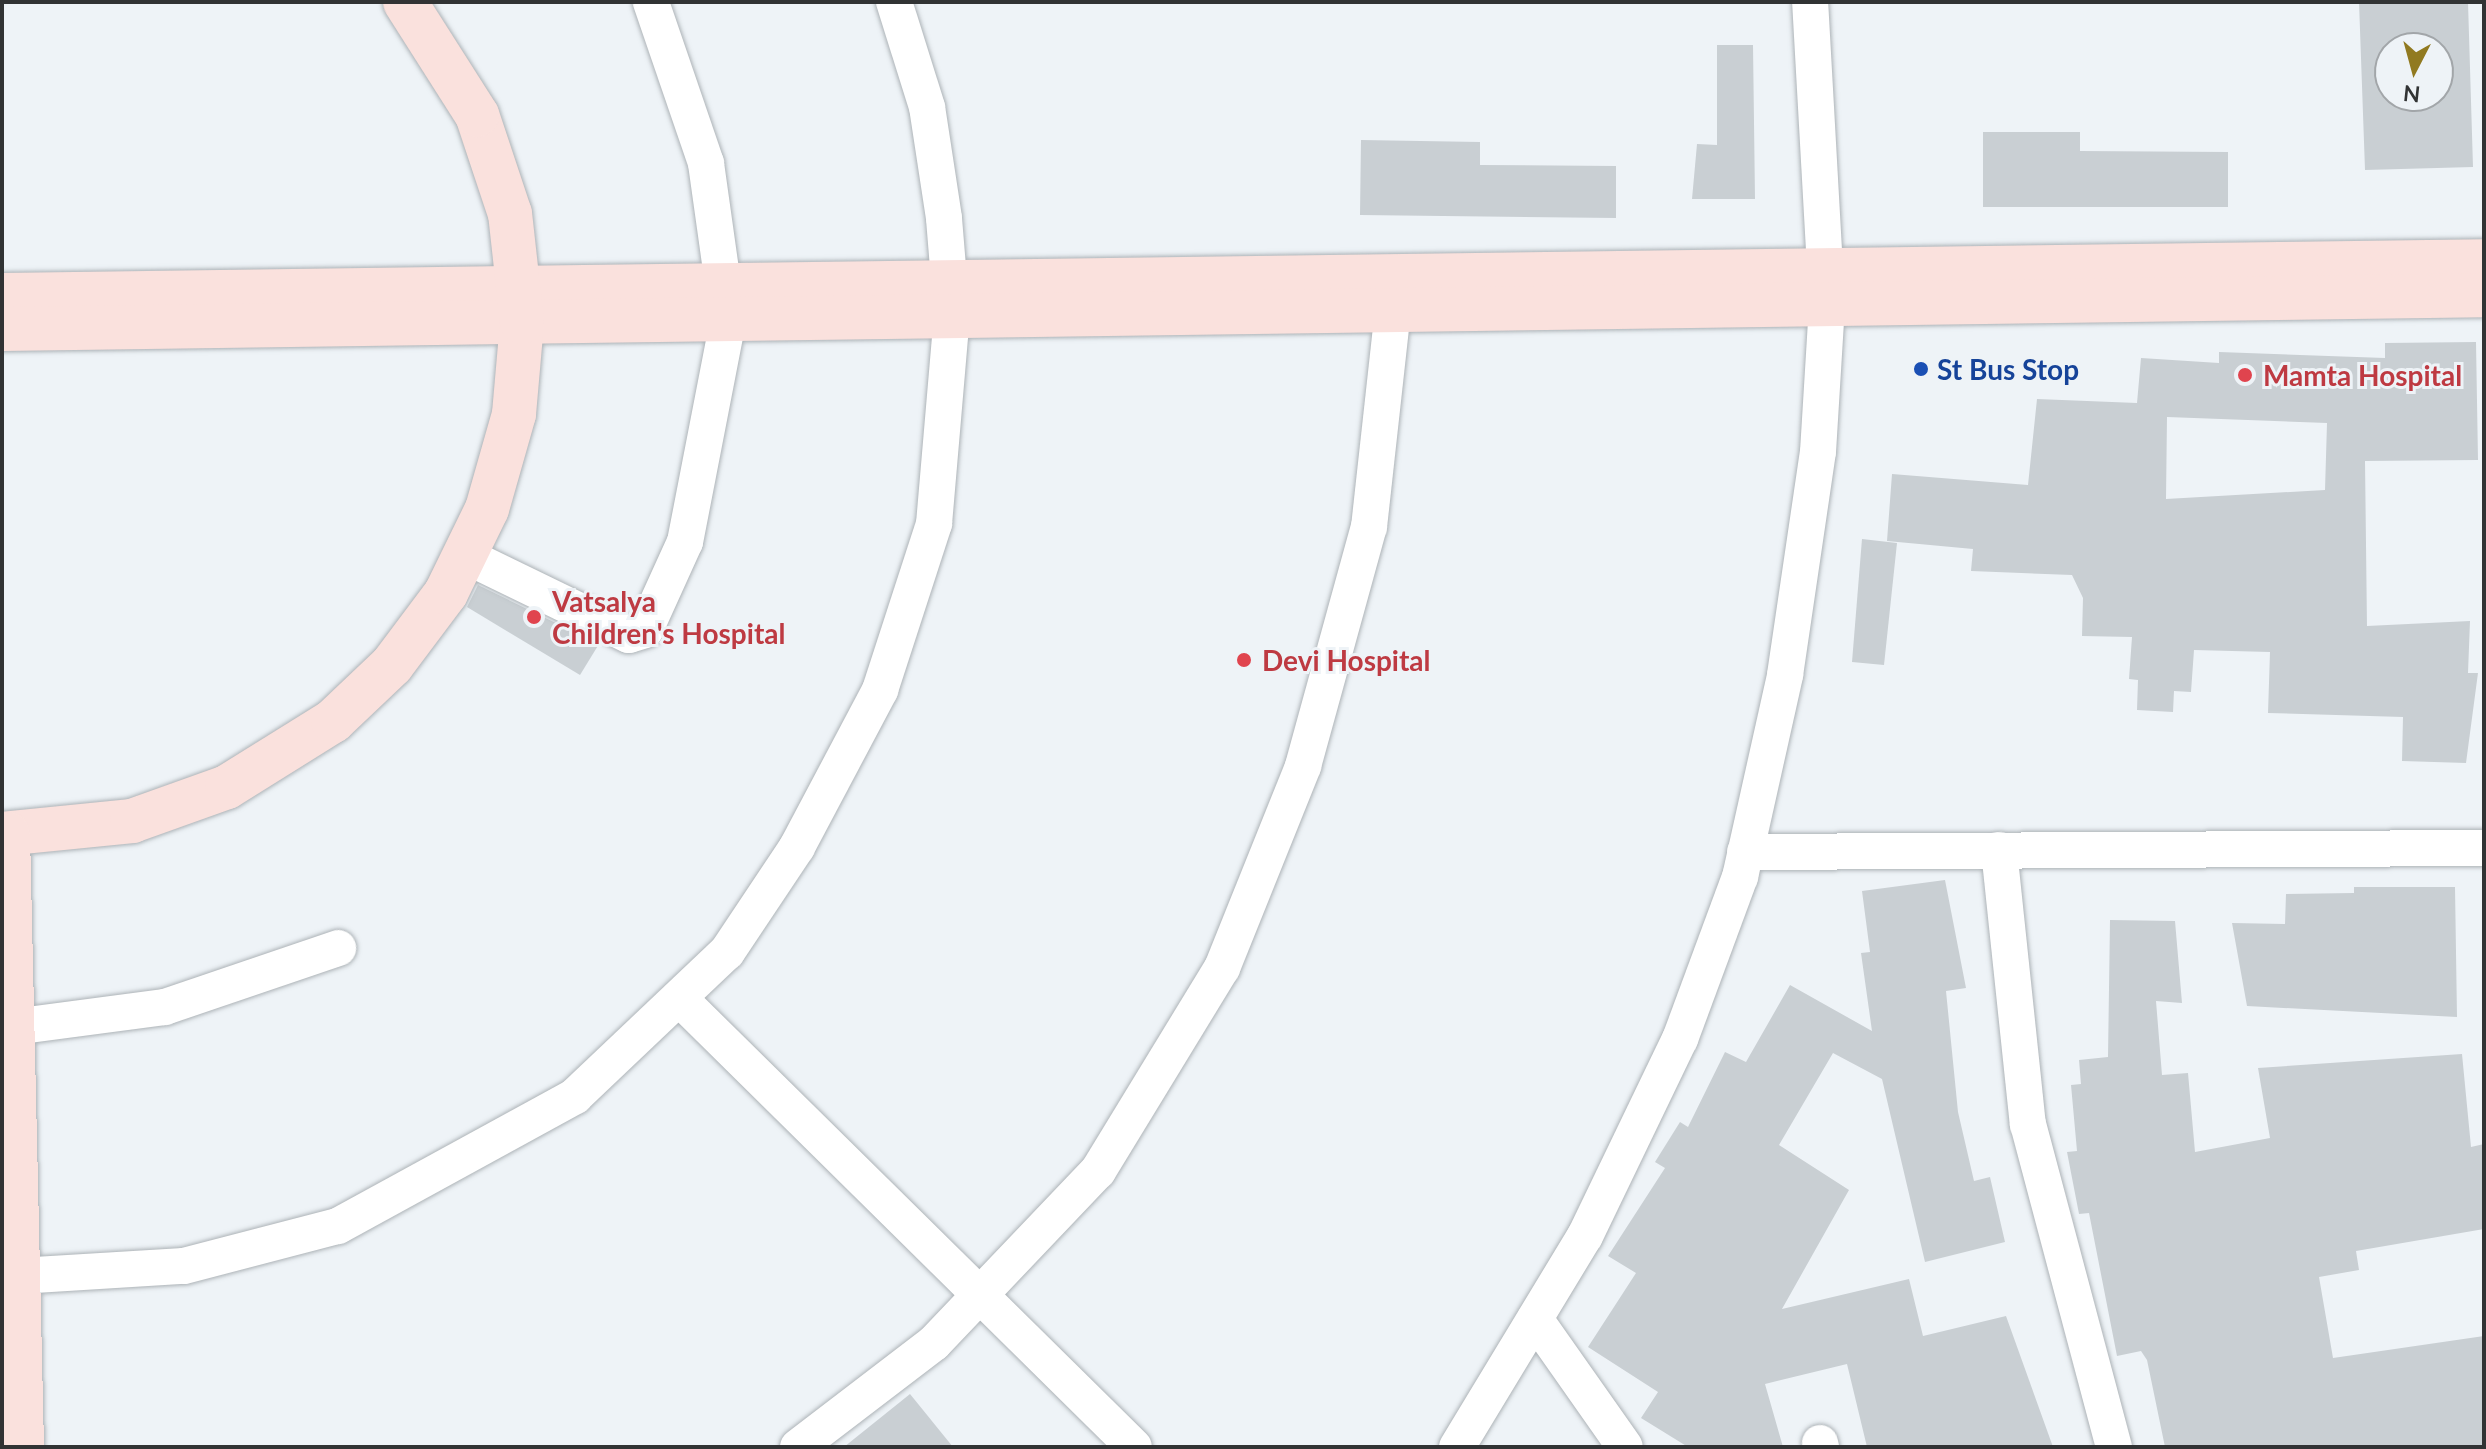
<!DOCTYPE html>
<style>
body{margin:0}
#map{position:relative;width:2486px;height:1449px;overflow:hidden;background:#eef3f7;font-family:Lato,sans-serif}
div>[style]{position:absolute}
.building>*{inset:0;background:#c9cfd3}
.roads{filter:drop-shadow(0 0 2px #adb3b7) drop-shadow(0 0 2px #adb3b7)}
.street>*{height:36px;margin:-18px;padding:0 18px;transform-origin:18px;border-radius:18px;background:#fff}
.secondary>*{height:44px;margin:-22px;padding:0 22px;transform-origin:22px;border-radius:22px;background:#fae1dd}
.dots>*{width:22px;height:22px;translate:-50% -50%;box-sizing:border-box;border:4px solid #eef3f7;border-radius:50%}
span{translate:-50% -50%;white-space:nowrap;text-align:center;line-height:1.15;-webkit-text-stroke:6px #eef3f7;paint-order:stroke}
.transit-label{font-size:28px;color:#164399;font-weight:700}
.left{translate:0 -50%;text-align:left}
.health-label{font-size:28px;color:#be3a42;font-weight:700}
.frame{position:absolute;inset:0;border:4px solid #313334;pointer-events:none}
.north{position:absolute;left:2374px;top:32px;width:80px;height:80px;box-sizing:border-box;background:#eef3f7;border:2px solid #a2a6a9;border-radius:50%;rotate:186deg;font-size:22px;font-weight:700;line-height:32px;text-align:center;color:#313334}
.north::after{content:'';display:block;margin:auto;width:28px;height:36px;background:#917a20;clip-path:polygon(50% 0,100% 100%,50% 72%,0 100%)}
</style>
<div id="map">
<div class="building">
<i style="clip-path:polygon(evenodd,2359px 2px,2468px 2px,2473px 167px,2365px 170px,2359px 2px,2390px 48px,2438px 48px,2438px 96px,2390px 96px,2390px 48px)"></i>
<i style="clip-path:polygon(1717px 45px,1753px 45px,1755px 199px,1692px 199px,1697px 144px,1717px 145px)"></i>
<i style="clip-path:polygon(1983px 132px,2080px 132px,2080px 151px,2228px 152px,2228px 207px,1983px 207px)"></i>
<i style="clip-path:polygon(1361px 140px,1480px 142px,1480px 165px,1616px 166px,1616px 218px,1360px 215px)"></i>
<i style="clip-path:polygon(evenodd,2476px 342px,2478px 460px,2365px 461px,2367px 626px,2470px 621px,2468px 673px,2478px 673px,2466px 763px,2402px 761px,2403px 717px,2268px 713px,2270px 652px,2194px 650px,2191px 692px,2174px 691px,2173px 712px,2137px 710px,2138px 680px,2129px 679px,2132px 637px,2082px 636px,2083px 598px,2072px 575px,1971px 571px,1973px 549px,1887px 541px,1892px 474px,2028px 485px,2037px 399px,2137px 403px,2141px 358px,2219px 363px,2219px 352px,2385px 358px,2385px 343px,2476px 342px,2167px 417px,2327px 423px,2325px 490px,2166px 499px,2167px 417px)"></i>
<i style="clip-path:polygon(1862px 539px,1897px 543px,1884px 665px,1852px 662px)"></i>
<i style="clip-path:polygon(478px 585px,599px 644px,580px 675px,467px 607px)"></i>
<i style="clip-path:polygon(1945px 880px,1966px 988px,1946px 991px,1958px 1112px,1974px 1181px,1990px 1177px,2005px 1242px,1925px 1262px,1882px 1079px,1833px 1053px,1779px 1145px,1849px 1190px,1782px 1309px,1909px 1279px,1923px 1336px,2006px 1316px,2053px 1447px,1867px 1447px,1847px 1364px,1765px 1384px,1783px 1447px,1688px 1447px,1641px 1418px,1658px 1392px,1588px 1347px,1636px 1273px,1608px 1256px,1665px 1168px,1655px 1162px,1680px 1122px,1688px 1127px,1725px 1052px,1746px 1062px,1790px 985px,1872px 1031px,1861px 953px,1870px 952px,1862px 891px)"></i>
<i style="clip-path:polygon(2354px 887px,2455px 887px,2457px 1017px,2247px 1006px,2232px 923px,2285px 924px,2286px 894px,2354px 893px)"></i>
<i style="clip-path:polygon(2110px 920px,2175px 921px,2182px 1003px,2156px 1001px,2162px 1075px,2188px 1073px,2195px 1152px,2270px 1138px,2258px 1068px,2462px 1054px,2471px 1147px,2484px 1144px,2484px 1229px,2356px 1251px,2359px 1270px,2319px 1277px,2333px 1358px,2484px 1336px,2484px 1447px,2165px 1447px,2147px 1360px,2141px 1351px,2117px 1356px,2089px 1213px,2079px 1214px,2067px 1152px,2077px 1151px,2071px 1085px,2081px 1084px,2079px 1060px,2108px 1057px)"></i>
<i style="clip-path:polygon(910px 1394px,953px 1447px,844px 1447px)"></i>
</div>
<div class="roads">
<div class="street">
<i style="left:464px;top:555px;width:183px;rotate:25.9deg"></i>
<i style="left:629px;top:635px;width:17px;rotate:-17deg"></i>
<i style="left:645px;top:630px;width:97px;rotate:-65.6deg"></i>
<i style="left:685px;top:542px;width:226px;rotate:-79deg"></i>
<i style="left:728px;top:320px;width:159px;rotate:-98deg"></i>
<i style="left:706px;top:163px;width:170px;rotate:-108.9deg"></i>
<i style="left:1999px;top:850px;width:276px;rotate:84deg"></i>
<i style="left:2028px;top:1124px;width:334px;rotate:75.1deg"></i>
<i style="left:1745px;top:852px;width:739px;rotate:-0.31deg"></i>
<i style="left:679px;top:998px;width:639px;rotate:44.62deg"></i>
<i style="left:13px;top:1027px;width:153px;rotate:-7.5deg"></i>
<i style="left:165px;top:1007px;width:183px;rotate:-18.8deg"></i>
<i style="left:2px;top:1277px;width:182px;rotate:-3.5deg"></i>
<i style="left:184px;top:1266px;width:159px;rotate:-14.6deg"></i>
<i style="left:338px;top:1226px;width:270px;rotate:-28.7deg"></i>
<i style="left:575px;top:1096px;width:209px;rotate:-43.5deg"></i>
<i style="left:727px;top:952px;width:126px;rotate:-56.3deg"></i>
<i style="left:797px;top:847px;width:178px;rotate:-62.1deg"></i>
<i style="left:880px;top:690px;width:175px;rotate:-72deg"></i>
<i style="left:934px;top:524px;width:209px;rotate:-85.1deg"></i>
<i style="left:952px;top:316px;width:98px;rotate:-94.7deg"></i>
<i style="left:944px;top:218px;width:112px;rotate:-98.7deg"></i>
<i style="left:927px;top:107px;width:110px;rotate:-107.4deg"></i>
<i style="left:1535px;top:1319px;width:156px;rotate:54.9deg"></i>
<i style="left:1820px;top:1443px;width:4px;rotate:76deg"></i>
<i style="left:798px;top:1447px;width:171px;rotate:-37.4deg"></i>
<i style="left:934px;top:1343px;width:238px;rotate:-46.4deg"></i>
<i style="left:1098px;top:1171px;width:238px;rotate:-58.6deg"></i>
<i style="left:1222px;top:968px;width:218px;rotate:-68.1deg"></i>
<i style="left:1303px;top:766px;width:248px;rotate:-74.6deg"></i>
<i style="left:1369px;top:527px;width:218px;rotate:-83.7deg"></i>
<i style="left:1457px;top:1447px;width:247px;rotate:-58.8deg"></i>
<i style="left:1585px;top:1236px;width:219px;rotate:-64.3deg"></i>
<i style="left:1680px;top:1039px;width:173px;rotate:-69.7deg"></i>
<i style="left:1740px;top:877px;width:207px;rotate:-77.4deg"></i>
<i style="left:1785px;top:675px;width:225px;rotate:-81.6deg"></i>
<i style="left:1818px;top:452px;width:148px;rotate:-86.5deg"></i>
<i style="left:1827px;top:304px;width:302px;rotate:-93.2deg"></i>
</div>
<div class="secondary">
<i style="left:2px;top:295px;width:2482px;rotate:-0.78deg"></i>
<i style="left:2px;top:329px;width:2482px;rotate:-0.78deg"></i>
<i style="left:2px;top:834px;width:131px;rotate:-5.7deg"></i>
<i style="left:132px;top:821px;width:101px;rotate:-19.7deg"></i>
<i style="left:227px;top:787px;width:125px;rotate:-31.9deg"></i>
<i style="left:333px;top:721px;width:81px;rotate:-43.5deg"></i>
<i style="left:392px;top:665px;width:90px;rotate:-53.1deg"></i>
<i style="left:446px;top:593px;width:93px;rotate:-64deg"></i>
<i style="left:487px;top:509px;width:99px;rotate:-74.1deg"></i>
<i style="left:514px;top:414px;width:92px;rotate:-85deg"></i>
<i style="left:522px;top:322px;width:109px;rotate:-96.3deg"></i>
<i style="left:510px;top:214px;width:104px;rotate:-108.4deg"></i>
<i style="left:477px;top:115px;width:134px;rotate:-122.5deg"></i>
<i style="left:8px;top:834px;width:613px;rotate:88.69deg"></i>
</div>
</div>
<div class="dots">
<i style="left:1921px;top:369px;background:#1a4fb4"></i>
<i style="left:2245px;top:375px;background:#e0444e"></i>
<i style="left:534px;top:617px;background:#e0444e"></i>
<i style="left:1244px;top:660px;background:#e0444e"></i>
</div>
<div class="transit-label">
<span class="left" style="left:1937px;top:369px">St Bus Stop</span>
</div>
<div class="health-label">
<span class="left" style="left:2263px;top:375px">Mamta Hospital</span>
<span class="left" style="left:552px;top:617px">Vatsalya<br>Children's Hospital</span>
<span class="left" style="left:1262px;top:660px">Devi Hospital</span>
</div>
<div class="frame"></div>
<div class="north">N</div>
</div>
